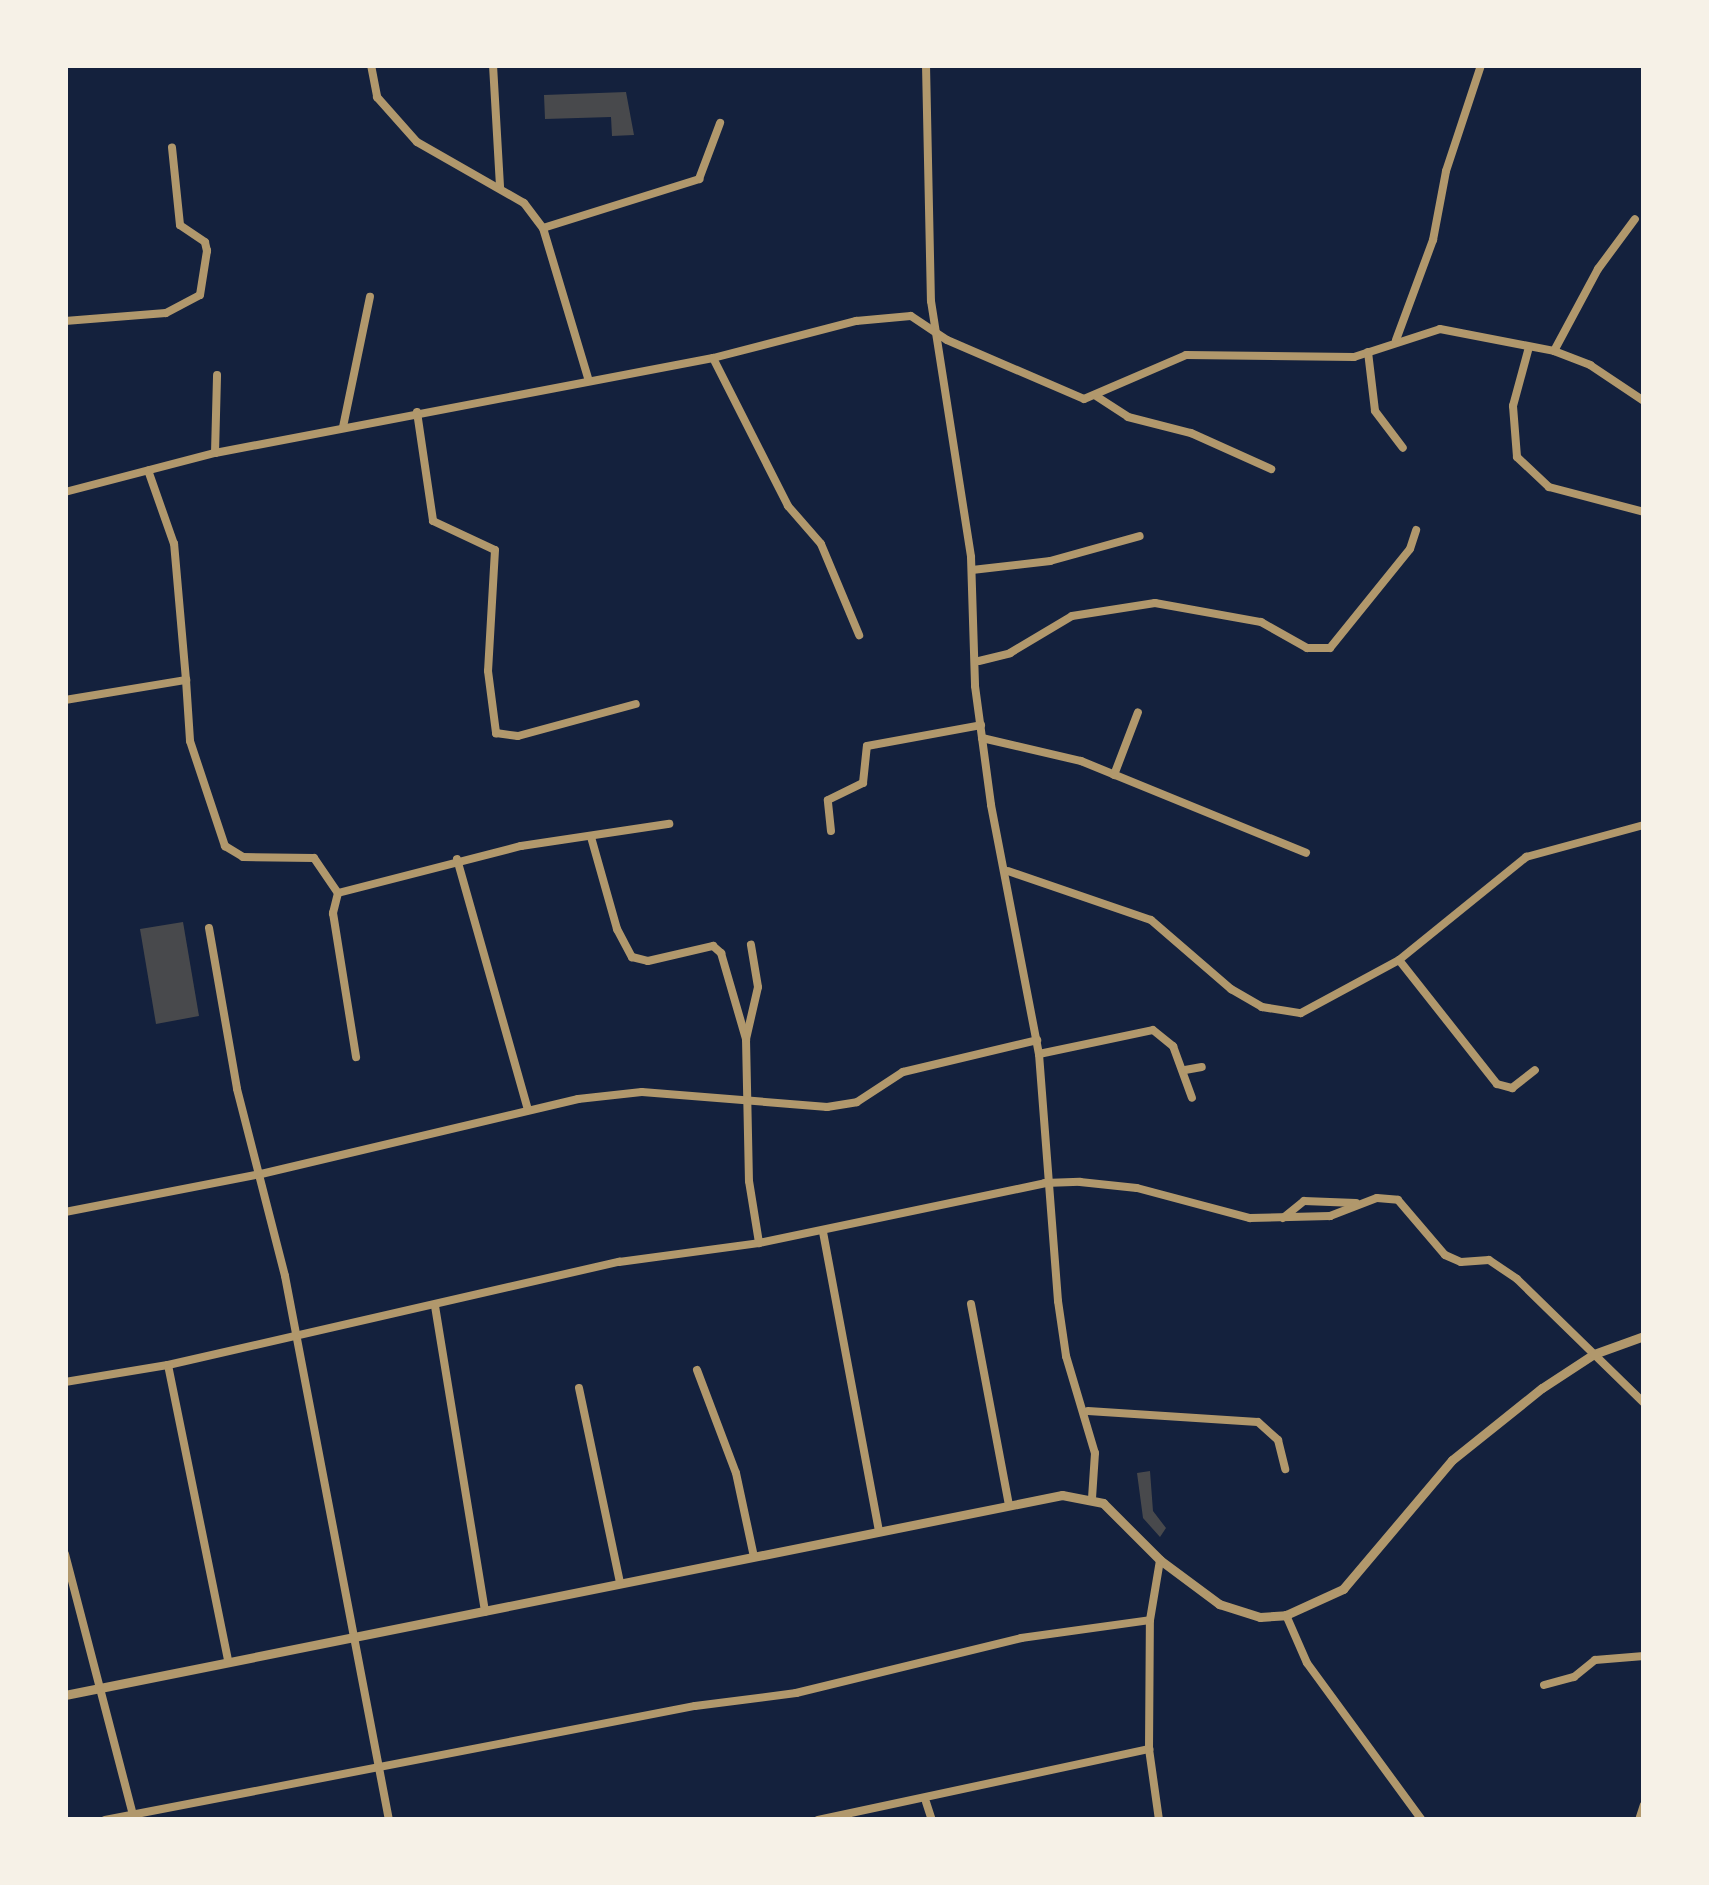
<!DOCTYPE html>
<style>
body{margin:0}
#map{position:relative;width:1709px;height:1885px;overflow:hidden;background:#14213d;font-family:"Open Sans",sans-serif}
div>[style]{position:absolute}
.building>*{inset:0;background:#48494c}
.minor>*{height:8px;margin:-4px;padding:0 4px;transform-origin:4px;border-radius:4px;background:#b1986c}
.tertiary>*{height:9px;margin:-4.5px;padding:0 4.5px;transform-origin:4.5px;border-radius:4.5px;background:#b1986c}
span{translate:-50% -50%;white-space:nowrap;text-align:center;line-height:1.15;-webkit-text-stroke:10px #f6f1e7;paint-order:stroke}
.frame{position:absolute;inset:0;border:68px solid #f6f1e7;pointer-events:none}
</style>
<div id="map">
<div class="building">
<i style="clip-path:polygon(626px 92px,634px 135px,612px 136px,611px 117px,545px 119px,544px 95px)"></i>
<i style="clip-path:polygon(183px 922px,199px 1016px,156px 1024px,140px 929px)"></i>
<i style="clip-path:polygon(1150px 1471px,1153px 1511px,1166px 1528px,1160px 1537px,1143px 1518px,1137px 1473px)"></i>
</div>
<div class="minor">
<i style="left:371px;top:65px;width:33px;rotate:79deg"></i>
<i style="left:377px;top:97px;width:60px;rotate:48.4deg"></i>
<i style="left:417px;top:142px;width:123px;rotate:29.7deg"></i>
<i style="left:524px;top:203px;width:31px;rotate:53deg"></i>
<i style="left:543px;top:228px;width:157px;rotate:73.3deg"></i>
<i style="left:493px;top:65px;width:123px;rotate:86.7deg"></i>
<i style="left:926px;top:65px;width:236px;rotate:88.8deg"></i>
<i style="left:931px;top:301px;width:259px;rotate:81.1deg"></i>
<i style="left:971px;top:557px;width:129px;rotate:88.2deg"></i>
<i style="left:975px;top:686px;width:120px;rotate:82.3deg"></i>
<i style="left:991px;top:805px;width:254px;rotate:79.1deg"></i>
<i style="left:1039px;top:1054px;width:248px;rotate:85.6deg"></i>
<i style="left:1058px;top:1301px;width:56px;rotate:81.7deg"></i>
<i style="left:1066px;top:1356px;width:101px;rotate:73.4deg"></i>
<i style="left:1095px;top:1453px;width:45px;rotate:93.8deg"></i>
<i style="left:543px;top:228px;width:164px;rotate:-17.4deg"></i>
<i style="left:699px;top:179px;width:60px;rotate:-69.4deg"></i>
<i style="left:65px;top:321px;width:101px;rotate:-4.5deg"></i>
<i style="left:166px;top:313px;width:38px;rotate:-28deg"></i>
<i style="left:200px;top:295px;width:45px;rotate:-81deg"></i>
<i style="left:207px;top:251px;width:9px;rotate:-103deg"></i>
<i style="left:205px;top:242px;width:30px;rotate:-146deg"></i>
<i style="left:180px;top:225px;width:78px;rotate:-95.9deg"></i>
<i style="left:1396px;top:340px;width:107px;rotate:-69.7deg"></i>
<i style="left:1433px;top:240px;width:70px;rotate:-79.3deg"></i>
<i style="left:1446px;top:171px;width:112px;rotate:-71.7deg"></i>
<i style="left:1529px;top:347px;width:61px;rotate:105.2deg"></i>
<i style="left:1513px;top:406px;width:51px;rotate:85.5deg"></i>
<i style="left:1517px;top:457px;width:44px;rotate:43.2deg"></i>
<i style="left:1549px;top:487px;width:98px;rotate:14.7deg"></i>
<i style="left:1554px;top:351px;width:93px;rotate:-61.8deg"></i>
<i style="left:1598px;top:269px;width:62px;rotate:-53.5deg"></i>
<i style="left:1368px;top:352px;width:59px;rotate:83.2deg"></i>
<i style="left:1375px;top:411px;width:46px;rotate:52.9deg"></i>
<i style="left:713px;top:358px;width:166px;rotate:63.1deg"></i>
<i style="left:788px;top:506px;width:50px;rotate:49deg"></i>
<i style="left:821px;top:544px;width:99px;rotate:67.3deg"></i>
<i style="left:1096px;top:396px;width:38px;rotate:33deg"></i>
<i style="left:1128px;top:417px;width:65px;rotate:14.3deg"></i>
<i style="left:1191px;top:433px;width:88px;rotate:24.2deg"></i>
<i style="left:417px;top:412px;width:110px;rotate:81.6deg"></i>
<i style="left:433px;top:521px;width:68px;rotate:25.1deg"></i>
<i style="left:495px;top:550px;width:121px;rotate:93.3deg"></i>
<i style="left:488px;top:671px;width:63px;rotate:82.6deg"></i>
<i style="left:496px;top:733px;width:22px;rotate:8deg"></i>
<i style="left:518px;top:736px;width:122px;rotate:-15.2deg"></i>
<i style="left:343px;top:427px;width:133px;rotate:-78.3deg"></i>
<i style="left:215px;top:453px;width:78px;rotate:-88.5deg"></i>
<i style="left:65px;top:492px;width:155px;rotate:-14.6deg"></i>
<i style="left:215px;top:453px;width:507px;rotate:-10.8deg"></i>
<i style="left:713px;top:358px;width:148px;rotate:-14.5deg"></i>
<i style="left:856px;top:321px;width:55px;rotate:-5.2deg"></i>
<i style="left:911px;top:316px;width:43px;rotate:33.7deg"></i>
<i style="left:947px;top:340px;width:149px;rotate:23.3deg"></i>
<i style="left:1084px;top:399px;width:111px;rotate:-23.3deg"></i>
<i style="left:1186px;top:355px;width:168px;rotate:0.7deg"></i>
<i style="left:1354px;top:357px;width:90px;rotate:-18deg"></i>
<i style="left:1440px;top:329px;width:116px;rotate:10.9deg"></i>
<i style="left:1554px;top:351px;width:39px;rotate:21deg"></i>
<i style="left:1590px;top:365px;width:65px;rotate:33.7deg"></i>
<i style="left:972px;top:570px;width:79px;rotate:-6.6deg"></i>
<i style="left:1050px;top:561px;width:93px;rotate:-15.5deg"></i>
<i style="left:979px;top:661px;width:32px;rotate:-14deg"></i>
<i style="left:1010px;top:653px;width:72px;rotate:-30.8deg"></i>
<i style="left:1072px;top:616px;width:84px;rotate:-8.9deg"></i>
<i style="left:1155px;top:603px;width:108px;rotate:10.2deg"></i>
<i style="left:1261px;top:622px;width:53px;rotate:29.5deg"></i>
<i style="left:1307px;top:648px;width:23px"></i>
<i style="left:1330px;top:648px;width:127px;rotate:-51.1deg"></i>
<i style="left:1410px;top:549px;width:20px;rotate:-72deg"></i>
<i style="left:186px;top:680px;width:61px;rotate:86.2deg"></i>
<i style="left:190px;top:741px;width:111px;rotate:71.6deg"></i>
<i style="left:225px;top:846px;width:21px;rotate:31deg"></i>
<i style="left:243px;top:857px;width:71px;rotate:0.8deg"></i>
<i style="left:314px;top:858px;width:42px;rotate:55.6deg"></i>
<i style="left:65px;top:700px;width:123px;rotate:-9.4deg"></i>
<i style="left:186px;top:680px;width:137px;rotate:-95deg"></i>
<i style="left:174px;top:544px;width:78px;rotate:-109.4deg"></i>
<i style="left:982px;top:738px;width:102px;rotate:13.1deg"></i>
<i style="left:1081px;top:761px;width:243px;rotate:22.2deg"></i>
<i style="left:1114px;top:775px;width:67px;rotate:-69.1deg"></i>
<i style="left:831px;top:831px;width:31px;rotate:-96deg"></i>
<i style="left:828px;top:800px;width:39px;rotate:-26deg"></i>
<i style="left:863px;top:783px;width:37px;rotate:-84deg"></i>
<i style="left:867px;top:746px;width:116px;rotate:-10.4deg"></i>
<i style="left:591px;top:837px;width:96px;rotate:74.2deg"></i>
<i style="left:617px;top:929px;width:32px;rotate:62deg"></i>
<i style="left:632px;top:957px;width:16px;rotate:14deg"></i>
<i style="left:648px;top:961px;width:67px;rotate:-13deg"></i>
<i style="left:713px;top:946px;width:11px;rotate:41deg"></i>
<i style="left:721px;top:953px;width:90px;rotate:73.8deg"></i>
<i style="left:746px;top:1039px;width:142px;rotate:88.8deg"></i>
<i style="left:749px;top:1181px;width:63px;rotate:80.8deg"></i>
<i style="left:457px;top:859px;width:261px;rotate:74.2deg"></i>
<i style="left:1008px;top:871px;width:151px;rotate:18.9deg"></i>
<i style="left:1151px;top:920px;width:106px;rotate:40.8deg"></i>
<i style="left:1231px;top:989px;width:36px;rotate:30deg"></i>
<i style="left:1262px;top:1007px;width:39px;rotate:9deg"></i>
<i style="left:1301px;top:1013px;width:111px;rotate:-28.4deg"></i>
<i style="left:1399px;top:960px;width:164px;rotate:-39deg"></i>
<i style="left:1526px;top:857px;width:122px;rotate:-15.2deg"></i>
<i style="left:338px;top:893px;width:189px;rotate:-14.4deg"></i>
<i style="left:521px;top:846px;width:150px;rotate:-8.5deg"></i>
<i style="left:338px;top:893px;width:21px;rotate:104deg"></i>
<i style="left:333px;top:913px;width:146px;rotate:80.9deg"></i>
<i style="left:209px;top:928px;width:163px;rotate:80.1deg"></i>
<i style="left:237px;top:1089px;width:193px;rotate:75.6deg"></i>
<i style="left:285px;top:1276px;width:554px;rotate:79.18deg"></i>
<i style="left:1399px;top:960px;width:158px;rotate:51.7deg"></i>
<i style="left:1497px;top:1084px;width:16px;rotate:15deg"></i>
<i style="left:1512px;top:1088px;width:29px;rotate:-38deg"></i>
<i style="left:746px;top:1039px;width:53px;rotate:-77deg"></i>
<i style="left:758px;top:987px;width:43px;rotate:-99.5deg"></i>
<i style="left:1039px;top:1054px;width:116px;rotate:-11.9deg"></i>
<i style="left:1153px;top:1030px;width:26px;rotate:39deg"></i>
<i style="left:1173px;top:1046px;width:55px;rotate:69.9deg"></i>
<i style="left:1185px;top:1070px;width:17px;rotate:-10deg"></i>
<i style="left:65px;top:1212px;width:200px;rotate:-11deg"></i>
<i style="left:261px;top:1174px;width:326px;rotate:-13.3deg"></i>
<i style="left:578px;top:1099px;width:64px;rotate:-6.2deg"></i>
<i style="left:642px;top:1092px;width:186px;rotate:4.6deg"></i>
<i style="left:827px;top:1107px;width:30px;rotate:-9deg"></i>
<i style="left:857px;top:1102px;width:55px;rotate:-33.1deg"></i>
<i style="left:903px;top:1072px;width:138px;rotate:-13.4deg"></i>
<i style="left:1283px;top:1218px;width:27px;rotate:-39deg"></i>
<i style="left:1304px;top:1201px;width:52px;rotate:2.2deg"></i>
<i style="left:823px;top:1232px;width:304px;rotate:79.4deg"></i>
<i style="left:971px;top:1304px;width:205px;rotate:79.3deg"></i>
<i style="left:435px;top:1306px;width:310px;rotate:80.7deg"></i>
<i style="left:168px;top:1365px;width:301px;rotate:78.5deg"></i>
<i style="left:697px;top:1370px;width:110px;rotate:69.3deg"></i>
<i style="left:736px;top:1473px;width:86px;rotate:77.9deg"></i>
<i style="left:65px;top:1382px;width:104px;rotate:-9.4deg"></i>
<i style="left:168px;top:1365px;width:463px;rotate:-12.9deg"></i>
<i style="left:619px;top:1262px;width:141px;rotate:-7.7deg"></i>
<i style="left:759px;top:1243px;width:292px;rotate:-11.8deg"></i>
<i style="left:1045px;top:1183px;width:35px;rotate:-2deg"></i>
<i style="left:1080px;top:1182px;width:57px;rotate:6deg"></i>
<i style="left:1137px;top:1188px;width:117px;rotate:14.9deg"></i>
<i style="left:1250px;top:1218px;width:80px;rotate:-1.4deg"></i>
<i style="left:1330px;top:1216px;width:50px;rotate:-21deg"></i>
<i style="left:1377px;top:1198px;width:21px;rotate:5deg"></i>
<i style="left:1398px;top:1200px;width:72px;rotate:49.5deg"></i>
<i style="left:1445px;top:1255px;width:17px;rotate:24deg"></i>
<i style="left:1461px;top:1262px;width:28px;rotate:-4deg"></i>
<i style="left:1489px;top:1260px;width:34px;rotate:34deg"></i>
<i style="left:1517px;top:1279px;width:177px;rotate:44.3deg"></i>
<i style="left:579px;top:1388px;width:199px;rotate:78.1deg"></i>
<i style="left:1088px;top:1411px;width:170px;rotate:3.7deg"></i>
<i style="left:1258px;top:1422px;width:27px;rotate:42deg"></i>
<i style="left:1278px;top:1440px;width:30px;rotate:76deg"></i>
<i style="left:65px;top:1554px;width:270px;rotate:75.4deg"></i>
<i style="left:1286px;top:1615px;width:52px;rotate:66.4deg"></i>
<i style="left:1307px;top:1663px;width:195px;rotate:53.8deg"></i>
<i style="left:1544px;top:1685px;width:31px;rotate:-15deg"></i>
<i style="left:1574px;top:1677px;width:27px;rotate:-39deg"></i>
<i style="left:1595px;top:1660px;width:49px;rotate:-4.7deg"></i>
<i style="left:926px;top:1802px;width:19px;rotate:72deg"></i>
<i style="left:105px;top:1820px;width:601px;rotate:-10.94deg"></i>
<i style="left:695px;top:1706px;width:102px;rotate:-7.3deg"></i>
<i style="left:796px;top:1693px;width:232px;rotate:-13.7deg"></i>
<i style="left:1021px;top:1638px;width:130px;rotate:-7.9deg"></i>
<i style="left:818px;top:1820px;width:339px;rotate:-12.1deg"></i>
<i style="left:1159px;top:1820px;width:72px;rotate:-98deg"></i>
<i style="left:1149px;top:1749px;width:129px;rotate:-89.6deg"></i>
<i style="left:1150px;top:1620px;width:61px;rotate:-80.5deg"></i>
<i style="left:1639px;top:1820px;width:16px;rotate:-72deg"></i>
</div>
<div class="tertiary">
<i style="left:65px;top:1695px;width:1017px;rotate:-11.34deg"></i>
<i style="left:1062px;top:1495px;width:42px;rotate:11deg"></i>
<i style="left:1103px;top:1503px;width:81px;rotate:45deg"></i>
<i style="left:1160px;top:1560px;width:74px;rotate:36.7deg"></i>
<i style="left:1219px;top:1604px;width:43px;rotate:17.6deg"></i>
<i style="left:1260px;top:1617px;width:26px;rotate:-4deg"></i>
<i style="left:1286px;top:1615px;width:63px;rotate:-24.5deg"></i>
<i style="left:1343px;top:1589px;width:169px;rotate:-49.8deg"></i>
<i style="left:1452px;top:1460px;width:115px;rotate:-38.7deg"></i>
<i style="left:1542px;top:1388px;width:62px;rotate:-33.2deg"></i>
<i style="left:1594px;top:1354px;width:53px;rotate:-19.8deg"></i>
</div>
<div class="frame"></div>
</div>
